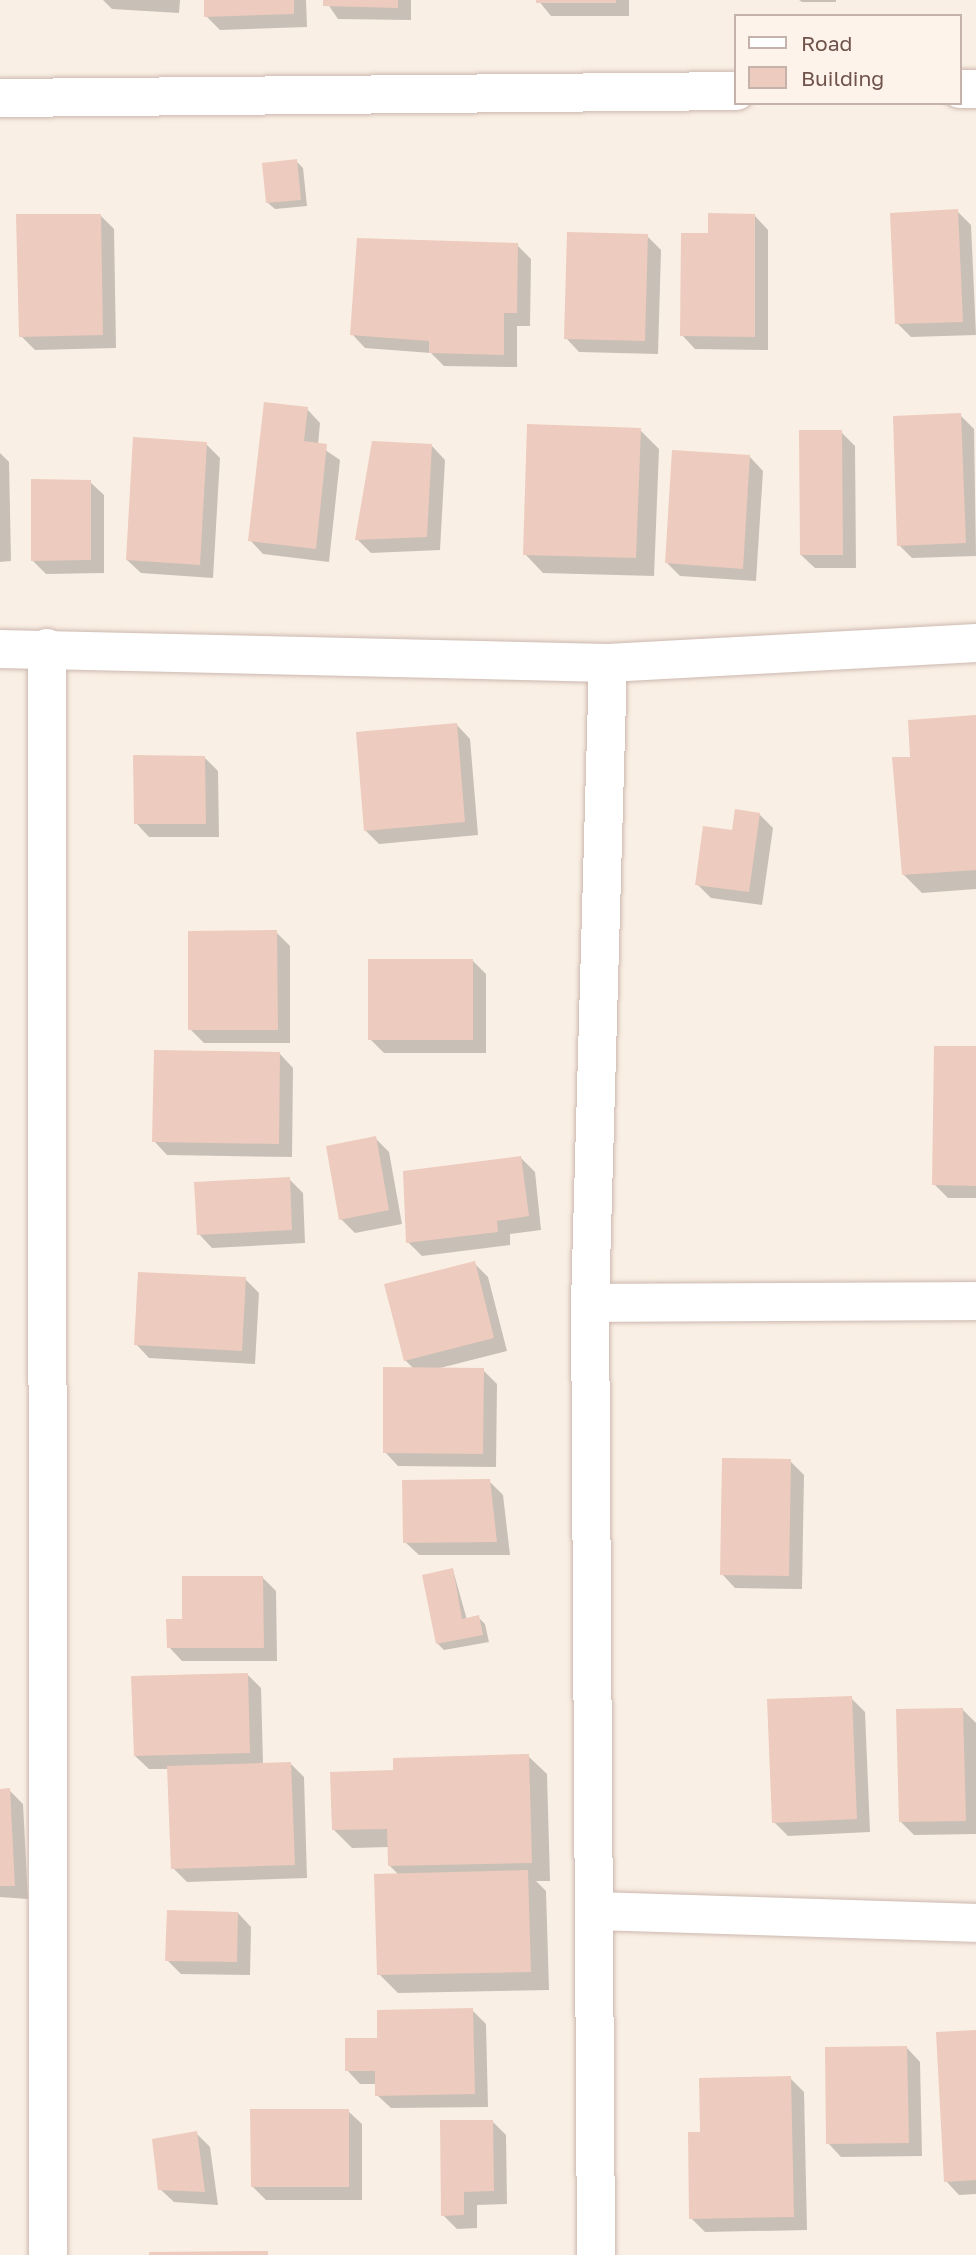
<!DOCTYPE html>
<style>
body{margin:0}
#map{position:relative;width:976px;height:2255px;overflow:hidden;background:#faefe4;font-family:"Golos Text",sans-serif}
div>[style]{position:absolute}
.shadow>*{inset:0;background:#0003}
.building>*{inset:0;background:#edcbbe}
.roads{filter:drop-shadow(0 0 2px #ccb8af) drop-shadow(0 0 2px #ccb8af)}
.minor>*{height:38px;margin:-19px;padding:0 19px;transform-origin:19px;border-radius:19px;background:#fff}
span{translate:-50% -50%;white-space:nowrap;text-align:center;line-height:1.15;-webkit-text-stroke:7px #fdf3ea;paint-order:stroke}
.legend{position:absolute;left:734px;top:14px;width:228px;height:91px;box-sizing:border-box;background:#fdf3ea;border:2px solid #c5b3ab;margin:0;padding:9px 12px;list-style:none;font-size:21px;color:#70544c}
.legend li{display:flex;align-items:center;gap:14px;height:35px}
.legend b{width:35px;border:2px solid #c5b3ab}
</style>
<div id="map">
<div class="shadow">
<i style="clip-path:polygon(103px 0,180px 0,179px 13px,112px 9px)"></i>
<i style="clip-path:polygon(206px 0,306px 0,307px 27px,220px 30px,206px 16px)"></i>
<i style="clip-path:polygon(325px 0,411px 0,411px 20px,338px 19px)"></i>
<i style="clip-path:polygon(538px 0,629px 0,629px 16px,551px 16px)"></i>
<i style="clip-path:polygon(799px 0,836px 0,836px 2px,802px 2px)"></i>
<i style="clip-path:polygon(296px 161px,303px 168px,307px 206px,275px 209px,268px 203px)"></i>
<i style="clip-path:polygon(957px 211px,971px 225px,976px 335px,911px 337px,897px 323px)"></i>
<i style="clip-path:polygon(100px 215px,114px 229px,116px 348px,35px 350px,21px 336px)"></i>
<i style="clip-path:polygon(755px 216px,768px 230px,768px 350px,695px 349px,682px 335px,710px 235px)"></i>
<i style="clip-path:polygon(647px 236px,661px 250px,658px 354px,579px 352px,566px 338px)"></i>
<i style="clip-path:polygon(517px 245px,531px 259px,530px 326px,517px 326px,517px 367px,444px 366px,431px 353px,365px 348px,352px 334px)"></i>
<i style="clip-path:polygon(307px 409px,320px 423px,318px 445px,340px 460px,329px 562px,263px 554px,250px 540px)"></i>
<i style="clip-path:polygon(960px 415px,974px 429px,976px 556px,912px 558px,899px 545px)"></i>
<i style="clip-path:polygon(640px 430px,659px 449px,654px 576px,543px 573px,525px 554px)"></i>
<i style="clip-path:polygon(841px 432px,855px 446px,856px 568px,815px 568px,801px 555px)"></i>
<i style="clip-path:polygon(206px 444px,220px 458px,213px 578px,141px 573px,127px 560px)"></i>
<i style="clip-path:polygon(432px 446px,445px 460px,440px 550px,371px 553px,357px 539px)"></i>
<i style="clip-path:polygon(0 453px,9px 462px,11px 561px,0 562px)"></i>
<i style="clip-path:polygon(750px 457px,763px 471px,756px 581px,680px 576px,666px 562px)"></i>
<i style="clip-path:polygon(90px 482px,104px 495px,104px 573px,46px 574px,32px 560px)"></i>
<i style="clip-path:polygon(976px 717px,976px 889px,922px 893px,903px 874px,912px 758px)"></i>
<i style="clip-path:polygon(457px 725px,470px 739px,478px 835px,379px 844px,365px 830px)"></i>
<i style="clip-path:polygon(205px 758px,218px 771px,219px 837px,149px 837px,136px 823px)"></i>
<i style="clip-path:polygon(759px 814px,773px 828px,762px 905px,711px 898px,697px 884px)"></i>
<i style="clip-path:polygon(276px 932px,290px 946px,290px 1043px,204px 1043px,190px 1029px)"></i>
<i style="clip-path:polygon(473px 961px,486px 974px,486px 1053px,384px 1053px,370px 1039px)"></i>
<i style="clip-path:polygon(976px 1048px,976px 1198px,948px 1198px,934px 1184px)"></i>
<i style="clip-path:polygon(280px 1054px,293px 1068px,292px 1157px,167px 1155px,154px 1141px)"></i>
<i style="clip-path:polygon(375px 1138px,389px 1152px,402px 1224px,355px 1233px,341px 1219px)"></i>
<i style="clip-path:polygon(521px 1158px,535px 1172px,541px 1230px,510px 1234px,510px 1245px,422px 1256px,408px 1242px)"></i>
<i style="clip-path:polygon(289px 1179px,303px 1193px,305px 1243px,212px 1248px,199px 1234px)"></i>
<i style="clip-path:polygon(474px 1263px,488px 1277px,507px 1351px,440px 1368px,483px 1370px,497px 1384px,496px 1467px,398px 1466px,385px 1452px,414px 1369px,405px 1360px)"></i>
<i style="clip-path:polygon(245px 1279px,259px 1293px,255px 1364px,149px 1358px,136px 1344px)"></i>
<i style="clip-path:polygon(790px 1461px,804px 1475px,802px 1589px,735px 1588px,722px 1574px)"></i>
<i style="clip-path:polygon(489px 1481px,503px 1495px,510px 1555px,419px 1555px,405px 1542px)"></i>
<i style="clip-path:polygon(453px 1570px,467px 1620px,478px 1617px,485px 1624px,489px 1642px,444px 1650px,437px 1643px)"></i>
<i style="clip-path:polygon(262px 1577px,276px 1591px,277px 1661px,182px 1661px,169px 1647px,184px 1621px)"></i>
<i style="clip-path:polygon(247px 1674px,261px 1688px,263px 1764px,290px 1763px,304px 1777px,307px 1878px,187px 1882px,173px 1868px,169px 1769px,149px 1769px,135px 1756px)"></i>
<i style="clip-path:polygon(851px 1698px,865px 1712px,870px 1832px,788px 1836px,774px 1822px)"></i>
<i style="clip-path:polygon(962px 1709px,976px 1723px,976px 1834px,914px 1835px,901px 1822px)"></i>
<i style="clip-path:polygon(528px 1756px,547px 1774px,550px 1881px,536px 1881px,546px 1891px,549px 1990px,398px 1993px,379px 1974px,399px 1875px,390px 1866px,389px 1847px,352px 1848px,333px 1829px,395px 1772px)"></i>
<i style="clip-path:polygon(0 1790px,9px 1790px,23px 1804px,28px 1899px,0 1897px)"></i>
<i style="clip-path:polygon(238px 1913px,251px 1927px,250px 1975px,181px 1974px,167px 1960px)"></i>
<i style="clip-path:polygon(472px 2010px,486px 2024px,488px 2107px,391px 2108px,377px 2095px,377px 2084px,360px 2084px,347px 2070px,379px 2040px)"></i>
<i style="clip-path:polygon(976px 2032px,976px 2194px,959px 2195px,946px 2181px)"></i>
<i style="clip-path:polygon(907px 2048px,920px 2062px,922px 2156px,841px 2157px,828px 2143px)"></i>
<i style="clip-path:polygon(790px 2078px,804px 2092px,807px 2230px,705px 2232px,691px 2218px,702px 2134px)"></i>
<i style="clip-path:polygon(348px 2111px,362px 2124px,362px 2200px,266px 2200px,252px 2186px)"></i>
<i style="clip-path:polygon(492px 2121px,506px 2135px,507px 2204px,477px 2205px,477px 2228px,457px 2229px,443px 2215px)"></i>
<i style="clip-path:polygon(196px 2133px,210px 2147px,218px 2205px,174px 2202px,160px 2189px)"></i>
</div>
<div class="building">
<i style="clip-path:polygon(204px 0,294px 0,294px 14px,204px 17px)"></i>
<i style="clip-path:polygon(323px 0,398px 0,398px 8px,323px 6px)"></i>
<i style="clip-path:polygon(536px 0,616px 0,616px 3px,536px 3px)"></i>
<i style="clip-path:polygon(297px 159px,301px 200px,266px 203px,262px 163px)"></i>
<i style="clip-path:polygon(958px 209px,963px 322px,895px 324px,890px 213px)"></i>
<i style="clip-path:polygon(708px 213px,755px 214px,755px 337px,680px 336px,681px 233px,708px 233px)"></i>
<i style="clip-path:polygon(16px 214px,101px 214px,103px 335px,19px 337px)"></i>
<i style="clip-path:polygon(567px 232px,648px 234px,645px 341px,564px 339px)"></i>
<i style="clip-path:polygon(357px 238px,518px 243px,517px 313px,504px 313px,504px 355px,429px 353px,429px 341px,350px 335px)"></i>
<i style="clip-path:polygon(264px 402px,308px 407px,304px 441px,327px 444px,316px 549px,248px 541px)"></i>
<i style="clip-path:polygon(961px 413px,966px 543px,897px 546px,893px 416px)"></i>
<i style="clip-path:polygon(527px 424px,641px 428px,636px 558px,523px 555px)"></i>
<i style="clip-path:polygon(799px 430px,842px 430px,843px 555px,800px 555px)"></i>
<i style="clip-path:polygon(133px 437px,207px 442px,200px 565px,126px 560px)"></i>
<i style="clip-path:polygon(372px 441px,432px 444px,427px 537px,355px 540px)"></i>
<i style="clip-path:polygon(672px 450px,750px 455px,743px 569px,665px 563px)"></i>
<i style="clip-path:polygon(31px 479px,91px 480px,91px 560px,31px 561px)"></i>
<i style="clip-path:polygon(976px 715px,976px 870px,902px 875px,892px 757px,910px 757px,908px 720px)"></i>
<i style="clip-path:polygon(457px 723px,465px 822px,364px 831px,356px 732px)"></i>
<i style="clip-path:polygon(133px 755px,205px 756px,206px 824px,134px 824px)"></i>
<i style="clip-path:polygon(735px 809px,760px 813px,749px 892px,695px 885px,703px 826px,732px 830px)"></i>
<i style="clip-path:polygon(277px 930px,278px 1030px,188px 1030px,188px 931px)"></i>
<i style="clip-path:polygon(368px 959px,473px 959px,473px 1040px,368px 1040px)"></i>
<i style="clip-path:polygon(934px 1046px,976px 1046px,976px 1186px,932px 1185px)"></i>
<i style="clip-path:polygon(154px 1050px,280px 1052px,279px 1144px,152px 1142px)"></i>
<i style="clip-path:polygon(376px 1136px,389px 1210px,339px 1220px,326px 1146px)"></i>
<i style="clip-path:polygon(521px 1156px,529px 1216px,497px 1221px,498px 1232px,406px 1243px,403px 1171px)"></i>
<i style="clip-path:polygon(290px 1177px,292px 1230px,197px 1235px,194px 1182px)"></i>
<i style="clip-path:polygon(475px 1261px,494px 1338px,404px 1361px,384px 1284px)"></i>
<i style="clip-path:polygon(138px 1272px,246px 1277px,242px 1351px,134px 1345px)"></i>
<i style="clip-path:polygon(383px 1367px,484px 1368px,483px 1454px,383px 1453px)"></i>
<i style="clip-path:polygon(722px 1458px,791px 1459px,789px 1576px,720px 1575px)"></i>
<i style="clip-path:polygon(490px 1479px,497px 1542px,403px 1543px,402px 1480px)"></i>
<i style="clip-path:polygon(453px 1568px,462px 1619px,479px 1615px,483px 1635px,436px 1644px,422px 1575px)"></i>
<i style="clip-path:polygon(182px 1576px,263px 1576px,264px 1648px,167px 1648px,166px 1619px,182px 1619px)"></i>
<i style="clip-path:polygon(248px 1673px,250px 1753px,134px 1756px,131px 1676px)"></i>
<i style="clip-path:polygon(852px 1696px,857px 1819px,772px 1823px,767px 1699px)"></i>
<i style="clip-path:polygon(963px 1708px,966px 1821px,899px 1822px,896px 1709px)"></i>
<i style="clip-path:polygon(529px 1754px,532px 1863px,388px 1866px,387px 1829px,332px 1830px,330px 1772px,393px 1770px,393px 1758px)"></i>
<i style="clip-path:polygon(291px 1762px,295px 1865px,171px 1869px,167px 1766px)"></i>
<i style="clip-path:polygon(10px 1788px,15px 1886px,0 1886px,0 1789px)"></i>
<i style="clip-path:polygon(528px 1870px,531px 1972px,377px 1975px,374px 1874px)"></i>
<i style="clip-path:polygon(167px 1910px,238px 1912px,237px 1962px,165px 1961px)"></i>
<i style="clip-path:polygon(473px 2008px,475px 2094px,375px 2096px,375px 2071px,345px 2071px,345px 2038px,377px 2038px,377px 2010px)"></i>
<i style="clip-path:polygon(976px 2030px,976px 2180px,944px 2182px,936px 2032px)"></i>
<i style="clip-path:polygon(907px 2046px,909px 2143px,826px 2144px,825px 2047px)"></i>
<i style="clip-path:polygon(791px 2076px,794px 2217px,689px 2219px,688px 2132px,700px 2132px,699px 2078px)"></i>
<i style="clip-path:polygon(250px 2109px,349px 2109px,349px 2187px,251px 2187px)"></i>
<i style="clip-path:polygon(440px 2120px,493px 2120px,494px 2191px,464px 2192px,464px 2215px,441px 2216px)"></i>
<i style="clip-path:polygon(197px 2131px,205px 2192px,158px 2190px,152px 2139px)"></i>
<i style="clip-path:polygon(268px 2251px,268px 2255px,149px 2255px,149px 2252px)"></i>
</div>
<div class="roads">
<div class="minor">
<i style="left:960px;top:89px;width:16px"></i>
<i style="left:0;top:98px;width:736px;rotate:-0.54deg"></i>
<i style="left:47px;top:648px;width:1607px;rotate:89.96deg"></i>
<i style="left:0;top:649px;width:608px;rotate:1.32deg"></i>
<i style="left:608px;top:663px;width:369px;rotate:-3.1deg"></i>
<i style="left:590px;top:1303px;width:386px;rotate:-0.3deg"></i>
<i style="left:599px;top:1911px;width:377px;rotate:1.8deg"></i>
<i style="left:596px;top:2255px;width:952px;rotate:-90.36deg"></i>
<i style="left:590px;top:1303px;width:640px;rotate:-88.39deg"></i>
</div>
</div>
<ul class="legend">
<li><b style="height:9px;background:#fff"></b>Road</li>
<li><b style="height:19px;background:#edcbbe"></b>Building</li>
</ul>
</div>
